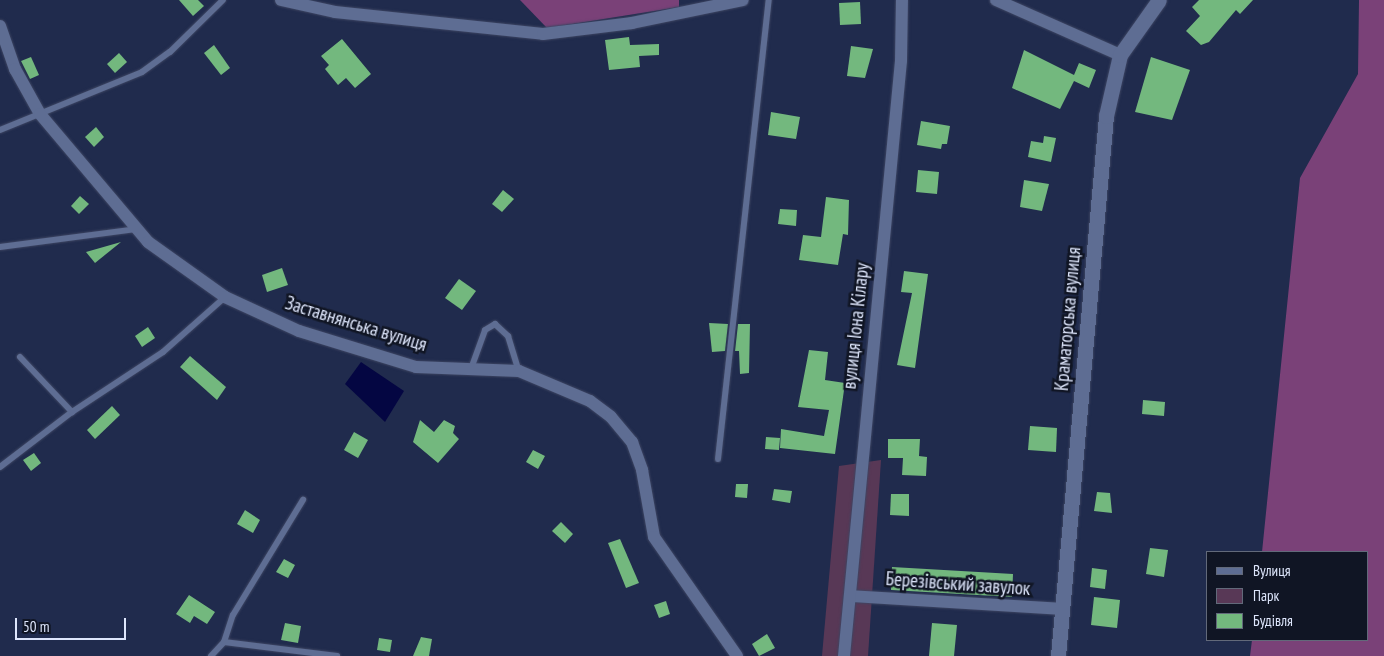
<!DOCTYPE html>
<meta charset="utf-8">
<style>
body{margin:0}
#map{position:relative;width:1384px;height:656px;overflow:hidden;background:#202b4d;font-family:"PT Sans Narrow",sans-serif}
div>[style]{position:absolute}
.green>*{inset:0;background:#583856}
.forest>*{inset:0;background:#7a4178}
.water>*{inset:0;background:#040642}
.building>*{inset:0;background:#73b87e}
.roads{filter:drop-shadow(0 0 1px #3d4562) drop-shadow(0 0 1px #3d4562)}
.lane>*{height:6px;margin:-3px;padding:0 3px;transform-origin:3px;border-radius:3px;background:#5e6d93}
.street>*{height:12px;margin:-6px;padding:0 6px;transform-origin:6px;border-radius:6px;background:#5e6d93}
.secondary>*{height:15px;margin:-7.5px;padding:0 7.5px;transform-origin:7.5px;border-radius:7.5px;background:#5e6d93}
span{translate:-50% -50%;white-space:nowrap;text-align:center;line-height:1.15;-webkit-text-stroke:5px #101524;paint-order:stroke}
.street-label{font-size:19px;color:#dee6fc}
.legend{position:absolute;left:1206px;top:551px;width:162px;height:90px;box-sizing:border-box;background:#101524;border:1px solid #62697a;margin:0;padding:6px 9px;list-style:none;font-size:15px;color:#dee6fc}
.legend li{display:flex;align-items:center;gap:10px;height:25px}
.legend b{width:25px;border:1px solid #62697a}
.scale{position:absolute;left:15px;top:618px;width:111px;height:22px;box-sizing:border-box;border:2px solid #dee6fc;border-top:0;padding-left:6px;font-size:15px;line-height:18px;white-space:nowrap;color:#dee6fc;-webkit-text-stroke:4px #101524;paint-order:stroke}
</style>
<div id="map">
<div class="green">
<i style="clip-path:polygon(881px 460px,868px 656px,822px 656px,839px 466px)"></i>
</div>
<div class="forest">
<i style="clip-path:polygon(520px 0,679px 0,679px 7px,547px 28px)"></i>
<i style="clip-path:polygon(1359px 0,1384px 0,1384px 656px,1250px 656px,1252px 640px,1368px 640px,1368px 552px,1262px 552px,1300px 178px,1358px 74px)"></i>
</div>
<div class="water">
<i style="clip-path:polygon(361px 362px,404px 391px,385px 422px,345px 384px)"></i>
</div>
<div class="building">
<i style="clip-path:polygon(179px 0,198px 0,204px 6px,193px 16px)"></i>
<i style="clip-path:polygon(1199px 0,1253px 0,1240px 14px,1236px 10px,1209px 42px,1201px 45px,1186px 31px,1200px 16px,1192px 7px)"></i>
<i style="clip-path:polygon(860px 2px,861px 24px,840px 25px,839px 3px)"></i>
<i style="clip-path:polygon(629px 37px,630px 45px,659px 44px,659px 55px,639px 56px,640px 67px,609px 70px,605px 40px)"></i>
<i style="clip-path:polygon(342px 39px,371px 74px,355px 88px,346px 78px,338px 85px,325px 69px,329px 65px,321px 56px)"></i>
<i style="clip-path:polygon(214px 45px,230px 68px,221px 75px,204px 53px)"></i>
<i style="clip-path:polygon(851px 46px,873px 49px,865px 78px,847px 76px)"></i>
<i style="clip-path:polygon(1024px 50px,1074px 75px,1079px 63px,1096px 70px,1089px 88px,1074px 81px,1060px 109px,1012px 88px)"></i>
<i style="clip-path:polygon(119px 53px,127px 62px,115px 73px,107px 64px)"></i>
<i style="clip-path:polygon(31px 57px,39px 75px,30px 79px,21px 61px)"></i>
<i style="clip-path:polygon(1151px 57px,1190px 70px,1172px 120px,1135px 112px)"></i>
<i style="clip-path:polygon(771px 112px,800px 117px,796px 139px,768px 135px)"></i>
<i style="clip-path:polygon(921px 121px,950px 126px,947px 144px,942px 144px,941px 149px,917px 145px)"></i>
<i style="clip-path:polygon(96px 127px,104px 137px,94px 147px,85px 137px)"></i>
<i style="clip-path:polygon(1044px 136px,1056px 138px,1051px 162px,1028px 157px,1031px 141px,1043px 143px)"></i>
<i style="clip-path:polygon(918px 170px,939px 172px,937px 194px,916px 192px)"></i>
<i style="clip-path:polygon(1024px 180px,1049px 184px,1042px 211px,1020px 207px)"></i>
<i style="clip-path:polygon(503px 190px,514px 199px,502px 212px,492px 204px)"></i>
<i style="clip-path:polygon(80px 196px,89px 204px,79px 214px,71px 206px)"></i>
<i style="clip-path:polygon(826px 197px,849px 200px,848px 235px,843px 234px,838px 265px,799px 260px,803px 235px,821px 237px)"></i>
<i style="clip-path:polygon(780px 209px,797px 210px,796px 226px,778px 224px)"></i>
<i style="clip-path:polygon(121px 242px,95px 263px,86px 252px)"></i>
<i style="clip-path:polygon(282px 268px,288px 285px,267px 292px,262px 275px)"></i>
<i style="clip-path:polygon(904px 271px,928px 274px,915px 368px,897px 365px,912px 293px,901px 292px)"></i>
<i style="clip-path:polygon(459px 279px,476px 291px,462px 310px,445px 298px)"></i>
<i style="clip-path:polygon(709px 323px,728px 324px,725px 351px,712px 352px)"></i>
<i style="clip-path:polygon(738px 324px,750px 324px,749px 373px,740px 374px,739px 351px,735px 351px)"></i>
<i style="clip-path:polygon(148px 327px,155px 338px,142px 347px,135px 336px)"></i>
<i style="clip-path:polygon(809px 350px,828px 352px,825px 380px,845px 383px,835px 454px,780px 448px,781px 429px,824px 436px,829px 410px,798px 407px)"></i>
<i style="clip-path:polygon(190px 356px,226px 387px,217px 400px,180px 367px)"></i>
<i style="clip-path:polygon(1143px 400px,1165px 402px,1164px 416px,1142px 414px)"></i>
<i style="clip-path:polygon(112px 406px,120px 415px,95px 439px,87px 430px)"></i>
<i style="clip-path:polygon(420px 420px,434px 432px,444px 420px,455px 426px,453px 433px,459px 439px,438px 463px,413px 442px)"></i>
<i style="clip-path:polygon(1030px 426px,1057px 428px,1056px 452px,1028px 450px)"></i>
<i style="clip-path:polygon(354px 432px,368px 440px,358px 458px,344px 450px)"></i>
<i style="clip-path:polygon(766px 437px,780px 438px,779px 450px,765px 449px)"></i>
<i style="clip-path:polygon(888px 439px,920px 439px,919px 456px,927px 457px,926px 476px,902px 475px,903px 458px,888px 458px)"></i>
<i style="clip-path:polygon(533px 450px,545px 456px,538px 469px,526px 462px)"></i>
<i style="clip-path:polygon(34px 453px,41px 463px,31px 471px,23px 460px)"></i>
<i style="clip-path:polygon(736px 484px,748px 484px,747px 498px,735px 497px)"></i>
<i style="clip-path:polygon(774px 489px,792px 491px,790px 503px,772px 500px)"></i>
<i style="clip-path:polygon(1097px 492px,1110px 493px,1112px 513px,1094px 511px)"></i>
<i style="clip-path:polygon(891px 494px,909px 494px,909px 516px,890px 515px)"></i>
<i style="clip-path:polygon(245px 510px,260px 520px,253px 533px,237px 524px)"></i>
<i style="clip-path:polygon(561px 522px,573px 534px,565px 543px,552px 531px)"></i>
<i style="clip-path:polygon(620px 539px,639px 583px,626px 588px,608px 543px)"></i>
<i style="clip-path:polygon(1150px 548px,1168px 550px,1164px 577px,1146px 574px)"></i>
<i style="clip-path:polygon(284px 559px,295px 565px,288px 578px,276px 572px)"></i>
<i style="clip-path:polygon(892px 567px,1013px 574px,1012px 597px,891px 590px)"></i>
<i style="clip-path:polygon(1092px 568px,1107px 570px,1105px 589px,1090px 587px)"></i>
<i style="clip-path:polygon(189px 595px,215px 612px,207px 624px,194px 616px,190px 623px,176px 614px)"></i>
<i style="clip-path:polygon(1094px 597px,1120px 600px,1117px 628px,1091px 625px)"></i>
<i style="clip-path:polygon(666px 601px,670px 614px,659px 618px,654px 605px)"></i>
<i style="clip-path:polygon(285px 623px,301px 626px,298px 643px,281px 640px)"></i>
<i style="clip-path:polygon(932px 623px,957px 625px,954px 656px,929px 656px)"></i>
<i style="clip-path:polygon(767px 634px,775px 648px,759px 656px,752px 644px)"></i>
<i style="clip-path:polygon(421px 637px,432px 639px,429px 656px,413px 656px)"></i>
<i style="clip-path:polygon(379px 638px,392px 640px,390px 652px,377px 650px)"></i>
</div>
<div class="roads">
<div class="lane">
<i style="left:0;top:130px;width:153px;rotate:-22.2deg"></i>
<i style="left:142px;top:72px;width:34px;rotate:-36deg"></i>
<i style="left:170px;top:52px;width:74px;rotate:-44.5deg"></i>
<i style="left:0;top:247px;width:137px;rotate:-7.5deg"></i>
<i style="left:20px;top:357px;width:76px;rotate:46.6deg"></i>
<i style="left:472px;top:366px;width:38px;rotate:-70deg"></i>
<i style="left:485px;top:330px;width:12px;rotate:-31deg"></i>
<i style="left:495px;top:324px;width:18px;rotate:43deg"></i>
<i style="left:508px;top:336px;width:37px;rotate:73deg"></i>
<i style="left:718px;top:459px;width:462px;rotate:-83.7deg"></i>
<i style="left:0;top:467px;width:91px;rotate:-37.4deg"></i>
<i style="left:72px;top:412px;width:109px;rotate:-33.4deg"></i>
<i style="left:163px;top:352px;width:83px;rotate:-41.6deg"></i>
<i style="left:224px;top:642px;width:28px;rotate:-72deg"></i>
<i style="left:233px;top:615px;width:135px;rotate:-58.7deg"></i>
<i style="left:211px;top:656px;width:19px;rotate:-47deg"></i>
<i style="left:224px;top:642px;width:114px;rotate:7.1deg"></i>
</div>
<div class="street">
<i style="left:281px;top:0;width:55px;rotate:12.5deg"></i>
<i style="left:335px;top:12px;width:209px;rotate:6deg"></i>
<i style="left:543px;top:34px;width:90px;rotate:-7deg"></i>
<i style="left:632px;top:23px;width:113px;rotate:-11.7deg"></i>
<i style="left:996px;top:0;width:136px;rotate:23.9deg"></i>
<i style="left:0;top:26px;width:46px;rotate:70.8deg"></i>
<i style="left:15px;top:69px;width:51px;rotate:60.9deg"></i>
<i style="left:40px;top:114px;width:167px;rotate:49.8deg"></i>
<i style="left:148px;top:242px;width:95px;rotate:35.5deg"></i>
<i style="left:225px;top:297px;width:81px;rotate:24.7deg"></i>
<i style="left:299px;top:331px;width:122px;rotate:17.1deg"></i>
<i style="left:416px;top:367px;width:103px;rotate:2.2deg"></i>
<i style="left:519px;top:371px;width:77px;rotate:22.9deg"></i>
<i style="left:590px;top:401px;width:26px;rotate:37deg"></i>
<i style="left:611px;top:417px;width:33px;rotate:50deg"></i>
<i style="left:632px;top:442px;width:30px;rotate:70deg"></i>
<i style="left:642px;top:470px;width:68px;rotate:79.8deg"></i>
<i style="left:654px;top:537px;width:145px;rotate:55.1deg"></i>
<i style="left:850px;top:596px;width:212px;rotate:3.5deg"></i>
<i style="left:844px;top:656px;width:598px;rotate:-84.53deg"></i>
<i style="left:901px;top:61px;width:61px;rotate:-89.1deg"></i>
</div>
<div class="secondary">
<i style="left:1058px;top:656px;width:542px;rotate:-84.92deg"></i>
<i style="left:1106px;top:116px;width:63px;rotate:-77.1deg"></i>
<i style="left:1120px;top:55px;width:67px;rotate:-54.7deg"></i>
</div>
</div>
<div class="street-label">
<span style="left:1068px;top:319px;rotate:-85deg">Краматорська вулиця</span>
<span style="left:356px;top:324px;rotate:17deg">Заставнянська вулиця</span>
<span style="left:856px;top:326px;rotate:-84deg">вулиця Іона Кілару</span>
<span style="left:958px;top:584px;rotate:4deg">Березівський завулок</span>
</div>
<ul class="legend">
<li><b style="height:6px;background:#5e6d93"></b>Вулиця</li>
<li><b style="height:14px;background:#583856"></b>Парк</li>
<li><b style="height:14px;background:#73b87e"></b>Будівля</li>
</ul>
<div class="scale">50 m</div>
</div>
